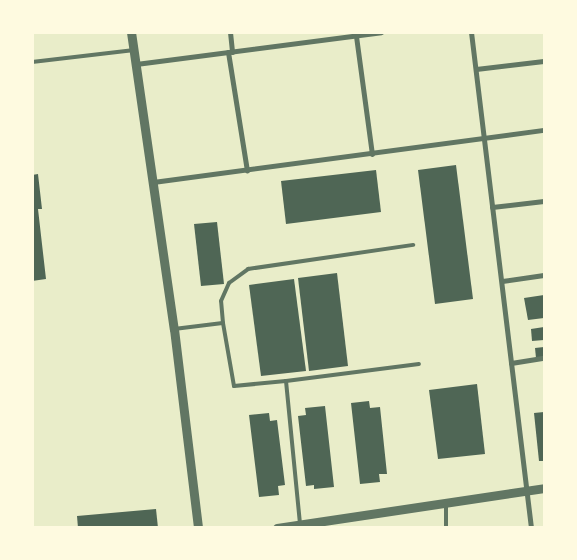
<!DOCTYPE html>
<style>
body{margin:0}
#map{position:relative;width:577px;height:560px;overflow:hidden;background:#e9edc9;font-family:"Asap Condensed",sans-serif}
div>[style]{position:absolute}
.building>*{inset:0;background:#4f6655}
.service>*{height:4px;margin:-2px;padding:0 2px;transform-origin:2px;border-radius:2px;background:#617663}
.minor>*{height:5px;margin:-2.5px;padding:0 2.5px;transform-origin:2.5px;border-radius:2.5px;background:#617663}
.tertiary>*{height:9px;margin:-4.5px;padding:0 4.5px;transform-origin:4.5px;border-radius:4.5px;background:#617663}
span{translate:-50% -50%;white-space:nowrap;text-align:center;line-height:1.15;-webkit-text-stroke:4px #fefae0;paint-order:stroke}
.frame{position:absolute;inset:0;border:34px solid #fefae0;pointer-events:none}
</style>
<div id="map">
<div class="building">
<i style="clip-path:polygon(456px 165px,473px 299px,435px 304px,418px 170px)"></i>
<i style="clip-path:polygon(376px 170px,381px 212px,286px 224px,281px 181px)"></i>
<i style="clip-path:polygon(38px 174px,42px 209px,38px 209px,46px 279px,32px 281px,32px 175px)"></i>
<i style="clip-path:polygon(217px 222px,224px 284px,201px 286px,194px 224px)"></i>
<i style="clip-path:polygon(337px 273px,348px 366px,309px 371px,298px 278px)"></i>
<i style="clip-path:polygon(294px 279px,306px 371px,261px 376px,249px 285px)"></i>
<i style="clip-path:polygon(544px 295px,544px 318px,528px 320px,524px 298px)"></i>
<i style="clip-path:polygon(544px 327px,544px 340px,532px 341px,531px 329px)"></i>
<i style="clip-path:polygon(544px 347px,544px 357px,536px 358px,535px 348px)"></i>
<i style="clip-path:polygon(477px 384px,485px 454px,438px 459px,429px 390px)"></i>
<i style="clip-path:polygon(369px 401px,370px 408px,380px 407px,387px 474px,379px 474px,380px 482px,360px 484px,351px 403px)"></i>
<i style="clip-path:polygon(325px 406px,334px 487px,314px 489px,314px 485px,306px 486px,298px 416px,306px 415px,305px 408px)"></i>
<i style="clip-path:polygon(544px 412px,544px 461px,539px 461px,534px 413px)"></i>
<i style="clip-path:polygon(269px 413px,270px 421px,277px 420px,285px 485px,278px 486px,279px 495px,259px 497px,249px 415px)"></i>
<i style="clip-path:polygon(156px 509px,158px 528px,78px 528px,77px 516px)"></i>
</div>
<div class="service">
<i style="left:32px;top:62px;width:103px;rotate:-6.7deg"></i>
<i style="left:223px;top:323px;width:64px;rotate:80.1deg"></i>
<i style="left:234px;top:386px;width:52px;rotate:-5.5deg"></i>
<i style="left:286px;top:381px;width:144px;rotate:84.4deg"></i>
<i style="left:174px;top:329px;width:49px;rotate:-7deg"></i>
<i style="left:223px;top:323px;width:22px;rotate:-95deg"></i>
<i style="left:221px;top:301px;width:20px;rotate:-66deg"></i>
<i style="left:229px;top:283px;width:24px;rotate:-36deg"></i>
<i style="left:248px;top:269px;width:167px;rotate:-8.3deg"></i>
<i style="left:286px;top:381px;width:134px;rotate:-7.3deg"></i>
<i style="left:446px;top:502px;width:26px;rotate:90deg"></i>
</div>
<div class="minor">
<i style="left:230px;top:32px;width:20px;rotate:84deg"></i>
<i style="left:471px;top:32px;width:500px;rotate:83.1deg"></i>
<i style="left:356px;top:36px;width:119px;rotate:82.3deg"></i>
<i style="left:228px;top:52px;width:120px;rotate:80.9deg"></i>
<i style="left:136px;top:64px;width:247px;rotate:-7.4deg"></i>
<i style="left:476px;top:69px;width:68px;rotate:-6.7deg"></i>
<i style="left:153px;top:182px;width:394px;rotate:-7.6deg"></i>
<i style="left:492px;top:207px;width:52px;rotate:-6.6deg"></i>
<i style="left:502px;top:281px;width:42px;rotate:-8.1deg"></i>
<i style="left:511px;top:363px;width:33px;rotate:-9deg"></i>
</div>
<div class="tertiary">
<i style="left:131px;top:32px;width:300px;rotate:81.8deg"></i>
<i style="left:174px;top:329px;width:200px;rotate:83.1deg"></i>
<i style="left:277px;top:528px;width:270px;rotate:-8.5deg"></i>
</div>
<div class="frame"></div>
</div>
